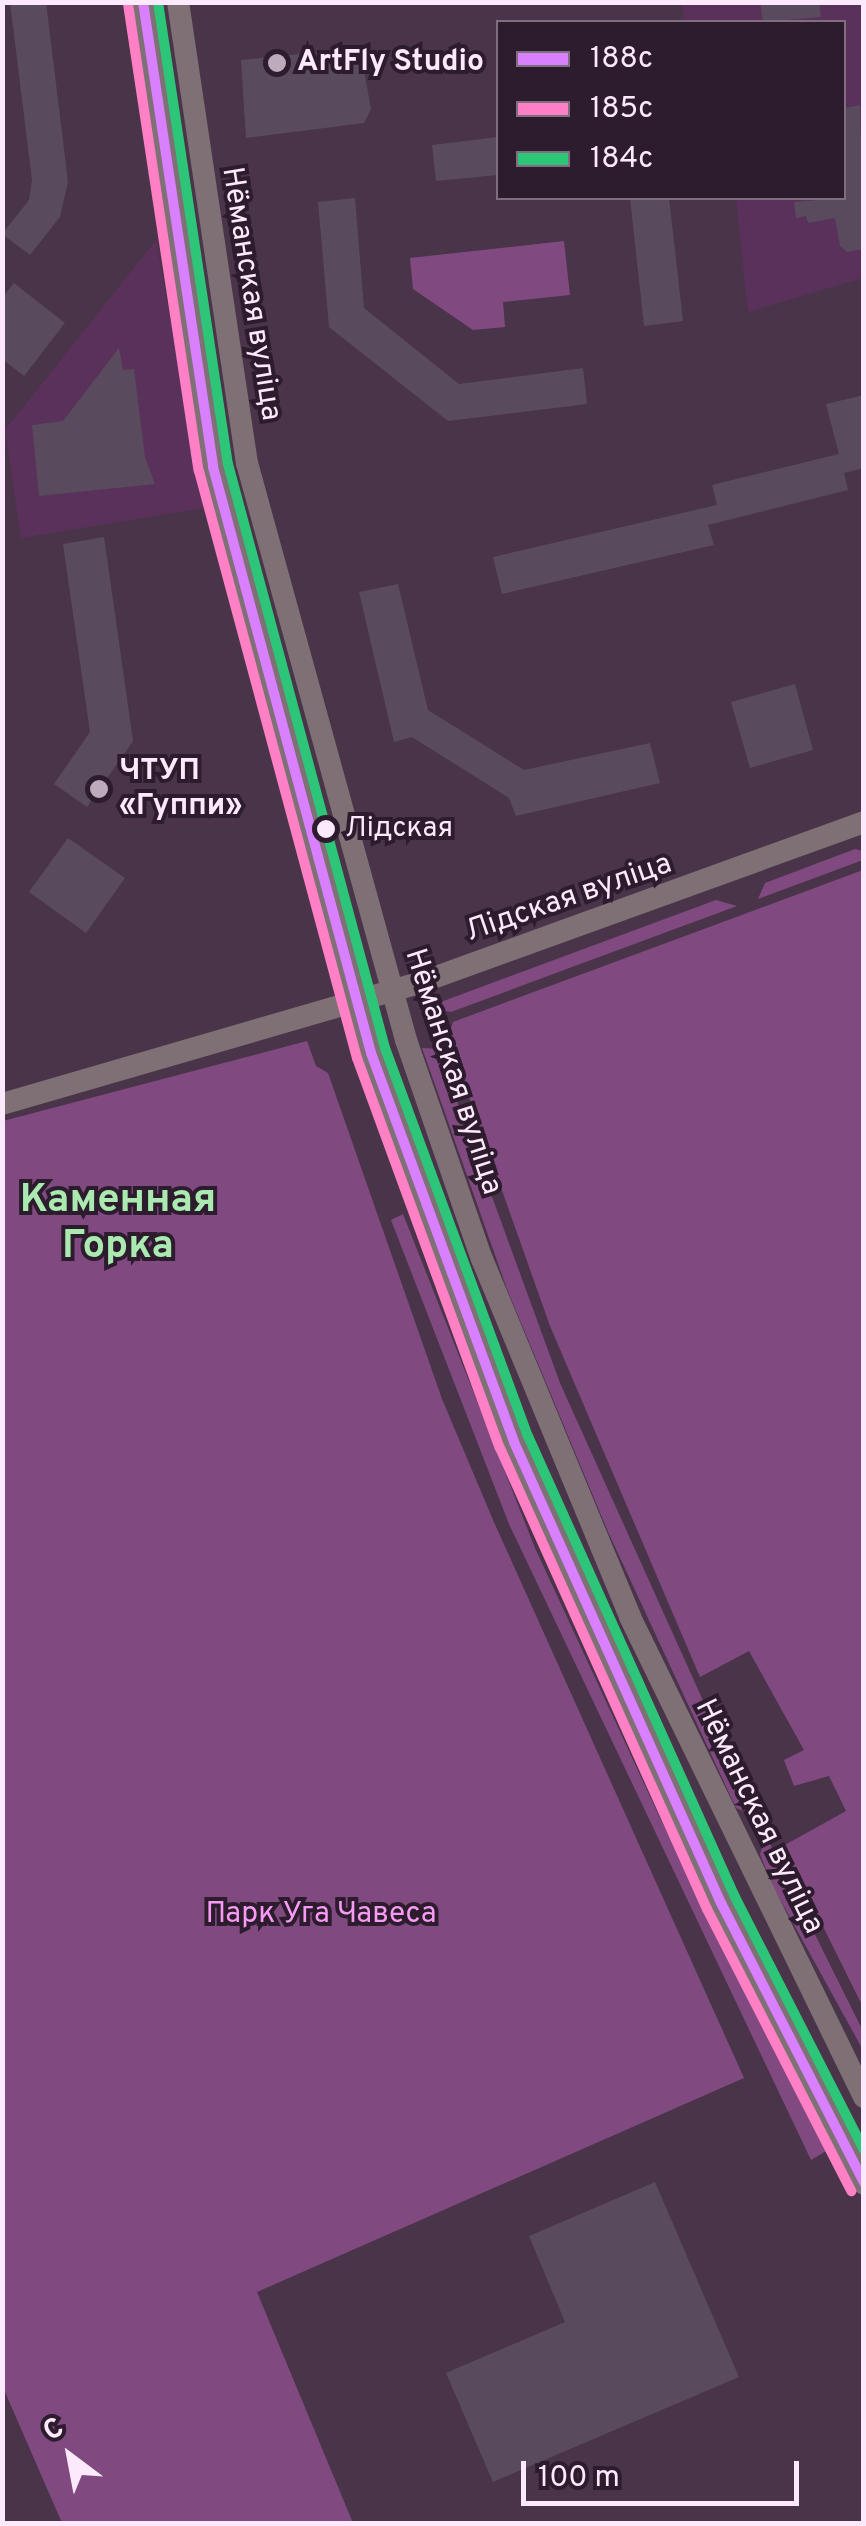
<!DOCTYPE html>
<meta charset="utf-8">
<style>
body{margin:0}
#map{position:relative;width:866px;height:2526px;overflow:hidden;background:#493449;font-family:Overpass,sans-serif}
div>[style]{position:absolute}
.built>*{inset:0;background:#5a315a}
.green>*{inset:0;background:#804a80}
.building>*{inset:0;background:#594b5d}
.secondary>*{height:22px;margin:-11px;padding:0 11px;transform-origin:11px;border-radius:11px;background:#7e7074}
.bus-1>*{height:10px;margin:-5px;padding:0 5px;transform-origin:5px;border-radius:5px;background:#d880ff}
.bus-2>*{height:10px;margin:-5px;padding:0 5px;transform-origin:5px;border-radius:5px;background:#ff80c5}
.bus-3>*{height:10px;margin:-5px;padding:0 5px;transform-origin:5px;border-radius:5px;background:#2dc577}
.dots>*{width:28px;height:28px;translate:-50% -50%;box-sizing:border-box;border:5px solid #2d1c2d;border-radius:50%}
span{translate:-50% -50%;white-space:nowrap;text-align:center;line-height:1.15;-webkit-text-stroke:8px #2d1c2d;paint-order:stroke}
.bus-label{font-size:28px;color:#fce9fb}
.left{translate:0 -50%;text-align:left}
.poi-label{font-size:30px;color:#fce9fb;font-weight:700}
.street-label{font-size:30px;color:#fce9fb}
.park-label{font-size:30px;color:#f69af4}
.district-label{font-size:40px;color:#aae9b0;font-weight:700}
.frame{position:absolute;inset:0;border:5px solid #fce9fb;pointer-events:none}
.legend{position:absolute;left:496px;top:20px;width:350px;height:180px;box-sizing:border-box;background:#2d1c2d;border:2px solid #806e7f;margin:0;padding:12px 18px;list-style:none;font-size:30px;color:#fce9fb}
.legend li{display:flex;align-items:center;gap:20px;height:50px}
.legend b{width:50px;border:2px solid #806e7f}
.north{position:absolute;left:20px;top:2406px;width:100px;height:100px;-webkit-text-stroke:8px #2d1c2d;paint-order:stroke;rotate:328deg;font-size:28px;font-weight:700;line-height:40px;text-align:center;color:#fce9fb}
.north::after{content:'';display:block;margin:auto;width:35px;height:45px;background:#fce9fb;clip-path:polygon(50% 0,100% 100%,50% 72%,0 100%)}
.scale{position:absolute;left:521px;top:2461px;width:278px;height:45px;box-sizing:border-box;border:5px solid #fce9fb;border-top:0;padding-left:12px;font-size:30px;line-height:35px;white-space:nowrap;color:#fce9fb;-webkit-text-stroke:8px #2d1c2d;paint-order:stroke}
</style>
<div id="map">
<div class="built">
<i style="clip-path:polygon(682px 3px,863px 3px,863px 278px,748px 312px,736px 198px,844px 198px,844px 22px,684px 22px)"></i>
<i style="clip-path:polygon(156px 240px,204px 508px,21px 538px,5px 430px)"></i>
</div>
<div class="green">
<i style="clip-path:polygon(564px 241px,570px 295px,503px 302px,505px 327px,473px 330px,413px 289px,410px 258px)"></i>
<i style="clip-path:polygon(855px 849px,863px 851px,863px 860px,758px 899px,765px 883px)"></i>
<i style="clip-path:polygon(863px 870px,864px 870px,863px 2007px,783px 1846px,846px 1811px,829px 1776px,794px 1786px,784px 1760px,804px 1750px,749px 1651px,700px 1677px,550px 1326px,448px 1038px,453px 1022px)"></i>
<i style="clip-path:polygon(716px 900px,737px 906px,451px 1012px,439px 1010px,438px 1003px)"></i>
<i style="clip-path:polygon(307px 1041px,316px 1066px,328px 1073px,442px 1399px,493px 1520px,744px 2078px,257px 2292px,353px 2523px,62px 2523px,2px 2385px,3px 1121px)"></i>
<i style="clip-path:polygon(422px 1048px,438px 1049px,560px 1383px,755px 1816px,736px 1808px,609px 1534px,507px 1289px)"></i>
<i style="clip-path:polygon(403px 1214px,535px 1548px,659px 1816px,828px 2150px,811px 2160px,509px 1524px,391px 1220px)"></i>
<i style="clip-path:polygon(766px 1836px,863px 2031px,863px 2050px,771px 1883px,760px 1854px)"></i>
</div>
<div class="building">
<i style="clip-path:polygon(10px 2px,46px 2px,68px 182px,60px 217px,30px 255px,2px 234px,29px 200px,32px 180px)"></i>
<i style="clip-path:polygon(760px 2px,819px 2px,821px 17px,763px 22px)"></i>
<i style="clip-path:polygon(360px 48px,371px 109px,364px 123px,246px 138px,241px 60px)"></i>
<i style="clip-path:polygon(860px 105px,864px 249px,847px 252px,840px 246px,835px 218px,808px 223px,806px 216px,796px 218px,794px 202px,844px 198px,844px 108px)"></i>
<i style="clip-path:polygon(498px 137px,498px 175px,436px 181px,432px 145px)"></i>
<i style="clip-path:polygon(355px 198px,364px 308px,459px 384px,583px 368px,587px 404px,448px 421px,329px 327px,318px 202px)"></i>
<i style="clip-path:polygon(630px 198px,669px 198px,683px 321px,644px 326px)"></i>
<i style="clip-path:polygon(14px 283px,65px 323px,24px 376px,2px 359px,2px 298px)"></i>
<i style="clip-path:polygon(119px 348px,123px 370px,134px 369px,145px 457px,155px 484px,39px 496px,32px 425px,63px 421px)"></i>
<i style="clip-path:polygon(864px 395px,864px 468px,844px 473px,848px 490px,708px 525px,714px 545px,502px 594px,493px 557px,717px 505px,712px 485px,839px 454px,826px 404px)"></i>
<i style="clip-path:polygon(104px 537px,133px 741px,87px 807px,54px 784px,90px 732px,63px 544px)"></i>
<i style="clip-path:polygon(398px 584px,428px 710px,524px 770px,650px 743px,660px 783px,516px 816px,509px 798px,412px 737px,394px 742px,359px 592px)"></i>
<i style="clip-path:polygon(795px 684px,813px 750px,750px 768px,731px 702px)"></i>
<i style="clip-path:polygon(68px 838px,125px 878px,86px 933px,29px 892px)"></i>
<i style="clip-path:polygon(655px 2182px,739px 2377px,493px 2482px,446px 2373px,565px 2322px,529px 2236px)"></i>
</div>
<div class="secondary">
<i style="left:143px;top:2px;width:470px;rotate:81.4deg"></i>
<i style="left:213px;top:467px;width:607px;rotate:74.91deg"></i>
<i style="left:371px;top:1053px;width:414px;rotate:69.8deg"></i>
<i style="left:514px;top:1442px;width:505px;rotate:65.82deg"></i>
<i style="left:721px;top:1903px;width:315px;rotate:63deg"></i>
<i style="left:178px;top:2px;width:466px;rotate:81.5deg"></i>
<i style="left:247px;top:463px;width:599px;rotate:74.59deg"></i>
<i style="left:406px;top:1040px;width:232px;rotate:70.9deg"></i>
<i style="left:482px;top:1259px;width:387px;rotate:67.5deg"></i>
<i style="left:630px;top:1617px;width:534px;rotate:64.01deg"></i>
<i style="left:2px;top:1104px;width:437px;rotate:-16.2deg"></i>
<i style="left:422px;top:982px;width:470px;rotate:-19.9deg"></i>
</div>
<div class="bus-1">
<i style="left:143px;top:2px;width:470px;rotate:81.4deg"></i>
<i style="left:213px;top:467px;width:607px;rotate:74.91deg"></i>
<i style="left:371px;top:1053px;width:414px;rotate:69.8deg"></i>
<i style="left:514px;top:1442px;width:505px;rotate:65.82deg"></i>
<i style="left:721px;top:1903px;width:314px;rotate:62.9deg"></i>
</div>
<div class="bus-2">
<i style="left:128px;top:4px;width:472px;rotate:81.4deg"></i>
<i style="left:199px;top:471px;width:608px;rotate:74.94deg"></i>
<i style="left:357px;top:1058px;width:415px;rotate:69.9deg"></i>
<i style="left:500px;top:1448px;width:505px;rotate:65.82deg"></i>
<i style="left:707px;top:1909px;width:317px;rotate:62.9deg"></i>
</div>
<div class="bus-3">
<i style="left:158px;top:2px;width:467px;rotate:81.4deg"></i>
<i style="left:228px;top:464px;width:605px;rotate:74.95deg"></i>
<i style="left:385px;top:1048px;width:414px;rotate:69.8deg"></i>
<i style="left:528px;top:1436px;width:505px;rotate:65.82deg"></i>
<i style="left:735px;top:1897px;width:284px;rotate:63deg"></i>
</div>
<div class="dots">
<i style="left:277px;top:63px;background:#bdaabd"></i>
<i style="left:99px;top:789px;background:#bdaabd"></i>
<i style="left:326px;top:829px;background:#fce9fb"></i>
</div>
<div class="bus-label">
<span class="left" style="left:345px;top:829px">Лідская</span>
</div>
<div class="poi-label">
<span class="left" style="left:297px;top:63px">ArtFly Studio</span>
<span class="left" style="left:119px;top:789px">ЧТУП<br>«Гуппи»</span>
</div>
<div class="street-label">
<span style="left:250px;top:294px;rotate:81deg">Нёманская вуліца</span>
<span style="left:569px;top:899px;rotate:-19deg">Лідская вуліца</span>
<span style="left:452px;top:1072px;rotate:72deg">Нёманская вуліца</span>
<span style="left:758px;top:1817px;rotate:64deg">Нёманская вуліца</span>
</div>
<div class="park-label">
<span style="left:321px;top:1915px">Парк Уга Чавеса</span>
</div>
<div class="district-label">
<span style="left:118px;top:1224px">Каменная<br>Горка</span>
</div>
<div class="frame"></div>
<ul class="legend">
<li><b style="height:12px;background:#d880ff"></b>188с</li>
<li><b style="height:12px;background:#ff80c5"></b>185с</li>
<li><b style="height:12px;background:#2dc577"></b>184с</li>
</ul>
<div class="north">С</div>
<div class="scale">100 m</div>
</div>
